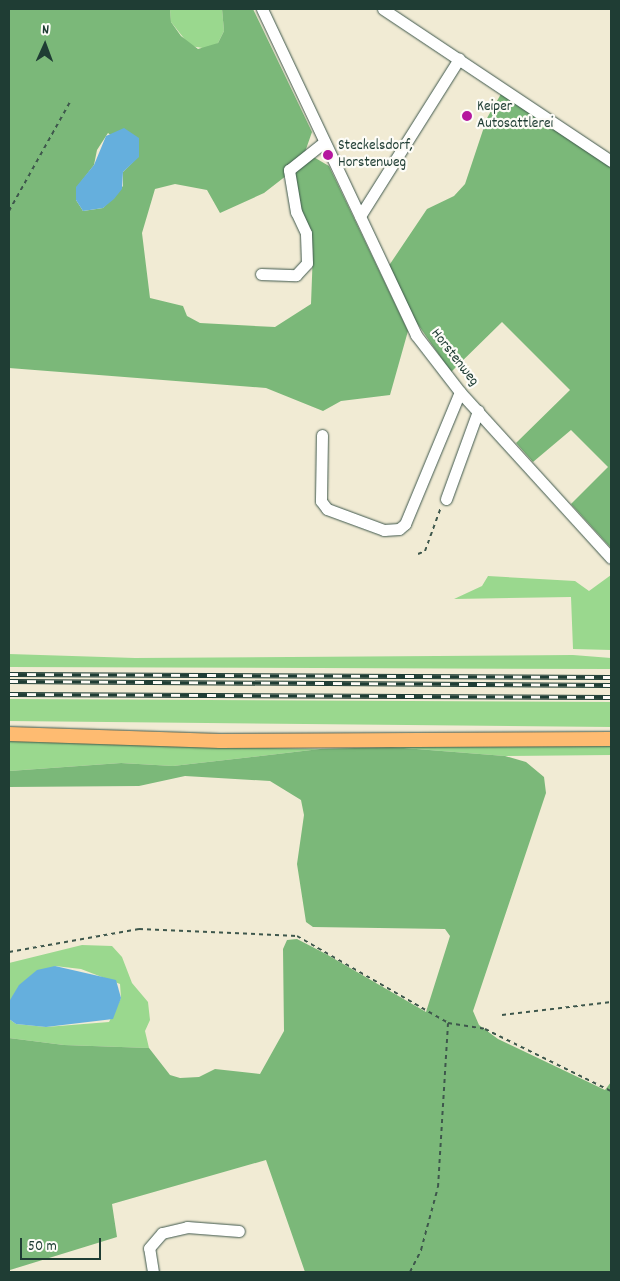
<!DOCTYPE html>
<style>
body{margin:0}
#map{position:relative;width:620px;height:1281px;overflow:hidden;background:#f1ebd4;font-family:Dekko,sans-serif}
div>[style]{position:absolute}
.green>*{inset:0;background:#9ad88e}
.forest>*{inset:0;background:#7bb879}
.water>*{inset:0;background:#65afdd}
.path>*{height:2px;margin-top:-1px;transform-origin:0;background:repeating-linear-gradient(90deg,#3e574c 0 4px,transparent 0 8px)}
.roads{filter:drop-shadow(0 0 1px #3e574c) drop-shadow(0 0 1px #3e574c)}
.minor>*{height:11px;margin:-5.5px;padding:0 5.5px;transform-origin:5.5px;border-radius:5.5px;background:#fff}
.major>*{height:14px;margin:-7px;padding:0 7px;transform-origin:7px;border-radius:7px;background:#febb71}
.rail>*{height:5px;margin-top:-2.5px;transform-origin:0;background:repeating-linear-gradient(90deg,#fdfcf7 0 9px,#1f3d34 0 18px);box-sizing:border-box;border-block:1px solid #1f3d34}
.dots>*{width:14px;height:14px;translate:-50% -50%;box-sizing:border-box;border:2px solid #fdfcf7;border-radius:50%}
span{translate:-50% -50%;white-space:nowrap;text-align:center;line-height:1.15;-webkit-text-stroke:4.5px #fdfcf7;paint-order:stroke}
.poi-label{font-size:15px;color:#1f3d34}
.left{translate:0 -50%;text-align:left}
.street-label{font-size:15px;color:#1f3d34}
.frame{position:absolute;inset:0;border:10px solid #1f3d34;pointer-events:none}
.north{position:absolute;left:20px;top:20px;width:50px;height:50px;-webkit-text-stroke:4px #fdfcf7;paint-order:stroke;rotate:2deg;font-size:14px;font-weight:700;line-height:20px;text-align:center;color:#1f3d34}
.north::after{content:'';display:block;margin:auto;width:18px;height:22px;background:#1f3d34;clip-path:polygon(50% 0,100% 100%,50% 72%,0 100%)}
.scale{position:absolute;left:20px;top:1238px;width:81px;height:22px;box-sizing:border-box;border:2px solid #1f3d34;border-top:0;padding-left:6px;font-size:15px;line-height:18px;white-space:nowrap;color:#1f3d34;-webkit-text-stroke:4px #fdfcf7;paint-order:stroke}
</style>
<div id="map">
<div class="green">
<i style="clip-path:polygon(170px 9px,222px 9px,224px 31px,218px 43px,209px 49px,190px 46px,171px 22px)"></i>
<i style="clip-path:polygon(611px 575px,611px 650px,573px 649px,571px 597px,454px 599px,482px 586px,488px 576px,575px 581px,589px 591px)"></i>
<i style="clip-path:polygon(9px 654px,135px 658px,573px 655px,611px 658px,611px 669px,9px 667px)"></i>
<i style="clip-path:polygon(9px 699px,611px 702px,611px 727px,9px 721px)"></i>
<i style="clip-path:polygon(9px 740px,166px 746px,320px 749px,173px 766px,121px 763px,9px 771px)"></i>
<i style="clip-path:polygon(611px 746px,611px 755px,505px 756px,391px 747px)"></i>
<i style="clip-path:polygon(82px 945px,112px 946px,122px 957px,132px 983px,148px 1002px,150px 1020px,145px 1031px,149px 1048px,64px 1045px,9px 1038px,9px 1019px,16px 1024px,46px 1027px,109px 1022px,121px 998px,120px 984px,81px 969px,55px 966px,9px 1004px,9px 963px)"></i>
</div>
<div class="forest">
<i style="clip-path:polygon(evenodd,9px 9px,170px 9px,171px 22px,181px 36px,198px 49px,218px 43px,224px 31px,222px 9px,253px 9px,312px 132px,305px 152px,329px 166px,408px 331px,390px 395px,341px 401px,323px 411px,266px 388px,9px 368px,9px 9px,108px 133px,138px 157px,123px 172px,123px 186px,103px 208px,83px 211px,76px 200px,77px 187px,94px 165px,97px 150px,108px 133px,9px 9px,291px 172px,313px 251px,311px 304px,275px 327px,200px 323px,187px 316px,183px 306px,150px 298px,142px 233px,155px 189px,175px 184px,207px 190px,220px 213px,264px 193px,291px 172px)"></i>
<i style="clip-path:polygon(501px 94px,611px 167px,611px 548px,571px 504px,608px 467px,571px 430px,533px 462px,516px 443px,570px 390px,502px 322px,451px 372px,412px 316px,388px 267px,427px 209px,454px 196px,465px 184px,487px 118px)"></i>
<i style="clip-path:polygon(391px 747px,505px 756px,526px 762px,544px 777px,546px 793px,473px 1011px,479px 1025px,498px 1039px,605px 1090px,611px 1082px,611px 1272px,305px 1272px,266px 1160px,112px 1204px,117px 1237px,10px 1270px,9px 1038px,64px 1045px,149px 1048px,170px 1075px,180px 1078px,199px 1077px,215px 1069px,260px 1074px,284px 1031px,283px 949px,287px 940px,297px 939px,326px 954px,426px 1012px,450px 936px,445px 929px,313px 927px,306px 922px,297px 864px,304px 815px,301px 800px,270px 781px,185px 776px,139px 786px,9px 787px,9px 771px,121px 763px,173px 766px,320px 749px)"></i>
</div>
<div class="water">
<i style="clip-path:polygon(124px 128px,139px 138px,139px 157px,123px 172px,122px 189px,114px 199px,103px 208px,83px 211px,76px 200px,76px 187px,94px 165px,106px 136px)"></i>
<i style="clip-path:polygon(55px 966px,116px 980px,121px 998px,113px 1019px,46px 1027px,16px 1024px,9px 1019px,10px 1000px,19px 985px,37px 970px)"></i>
</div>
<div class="path">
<i style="left:9px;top:211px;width:127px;rotate:-60.8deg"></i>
<i style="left:418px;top:554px;width:8px;rotate:-23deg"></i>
<i style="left:425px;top:551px;width:47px;rotate:-70deg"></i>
<i style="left:9px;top:952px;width:132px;rotate:-10deg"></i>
<i style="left:139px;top:929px;width:158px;rotate:2.5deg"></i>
<i style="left:297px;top:936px;width:174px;rotate:29.9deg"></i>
<i style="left:448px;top:1023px;width:37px;rotate:9deg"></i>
<i style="left:485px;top:1029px;width:140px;rotate:26.2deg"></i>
<i style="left:502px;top:1015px;width:110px;rotate:-6.8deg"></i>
<i style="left:410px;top:1272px;width:25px;rotate:-63deg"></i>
<i style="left:421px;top:1250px;width:65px;rotate:-74.9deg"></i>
<i style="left:438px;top:1187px;width:164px;rotate:-86.5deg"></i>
</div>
<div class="roads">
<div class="minor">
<i style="left:262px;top:9px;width:361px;rotate:64.7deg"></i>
<i style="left:416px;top:335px;width:72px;rotate:52.3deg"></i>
<i style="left:460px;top:392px;width:224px;rotate:47.7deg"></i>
<i style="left:383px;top:9px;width:274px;rotate:33.7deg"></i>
<i style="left:360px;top:216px;width:186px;rotate:-57.8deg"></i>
<i style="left:261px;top:274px;width:35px;rotate:2deg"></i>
<i style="left:296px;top:275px;width:16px;rotate:-47deg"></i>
<i style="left:307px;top:263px;width:30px;rotate:-92deg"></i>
<i style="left:306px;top:233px;width:23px;rotate:-115deg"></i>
<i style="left:296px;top:212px;width:43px;rotate:-99.5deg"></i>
<i style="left:289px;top:170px;width:43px;rotate:-38.5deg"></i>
<i style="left:322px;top:435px;width:66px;rotate:90.9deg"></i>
<i style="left:321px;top:501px;width:10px;rotate:53deg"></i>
<i style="left:327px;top:509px;width:61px;rotate:20.2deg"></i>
<i style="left:384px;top:530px;width:15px;rotate:-4deg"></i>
<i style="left:399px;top:529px;width:8px;rotate:-40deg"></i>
<i style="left:405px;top:524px;width:143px;rotate:-67.4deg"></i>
<i style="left:446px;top:499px;width:94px;rotate:-70deg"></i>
<i style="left:153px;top:1272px;width:24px;rotate:-99deg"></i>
<i style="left:149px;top:1248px;width:20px;rotate:-49deg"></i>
<i style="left:162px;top:1233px;width:26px;rotate:-13deg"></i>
<i style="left:187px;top:1227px;width:52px;rotate:4.4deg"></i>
</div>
<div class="major">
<i style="left:9px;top:734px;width:211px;rotate:1.9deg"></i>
<i style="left:220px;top:741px;width:391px;rotate:-0.3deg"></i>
</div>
</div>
<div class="rail">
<i style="left:9px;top:674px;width:602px;rotate:0.29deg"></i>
<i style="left:9px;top:681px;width:602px;rotate:0.38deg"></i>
<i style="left:9px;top:694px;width:602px;rotate:0.29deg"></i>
</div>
<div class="dots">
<i style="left:467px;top:116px;background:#b5179e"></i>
<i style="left:328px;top:155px;background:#b5179e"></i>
</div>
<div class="poi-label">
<span class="left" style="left:477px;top:116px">Keiper<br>Autosattlerei</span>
<span class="left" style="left:338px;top:155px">Steckelsdorf,<br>Horstenweg</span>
</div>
<div class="street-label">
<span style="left:454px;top:358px;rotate:52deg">Horstenweg</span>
</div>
<div class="frame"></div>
<div class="north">N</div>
<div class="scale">50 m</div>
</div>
